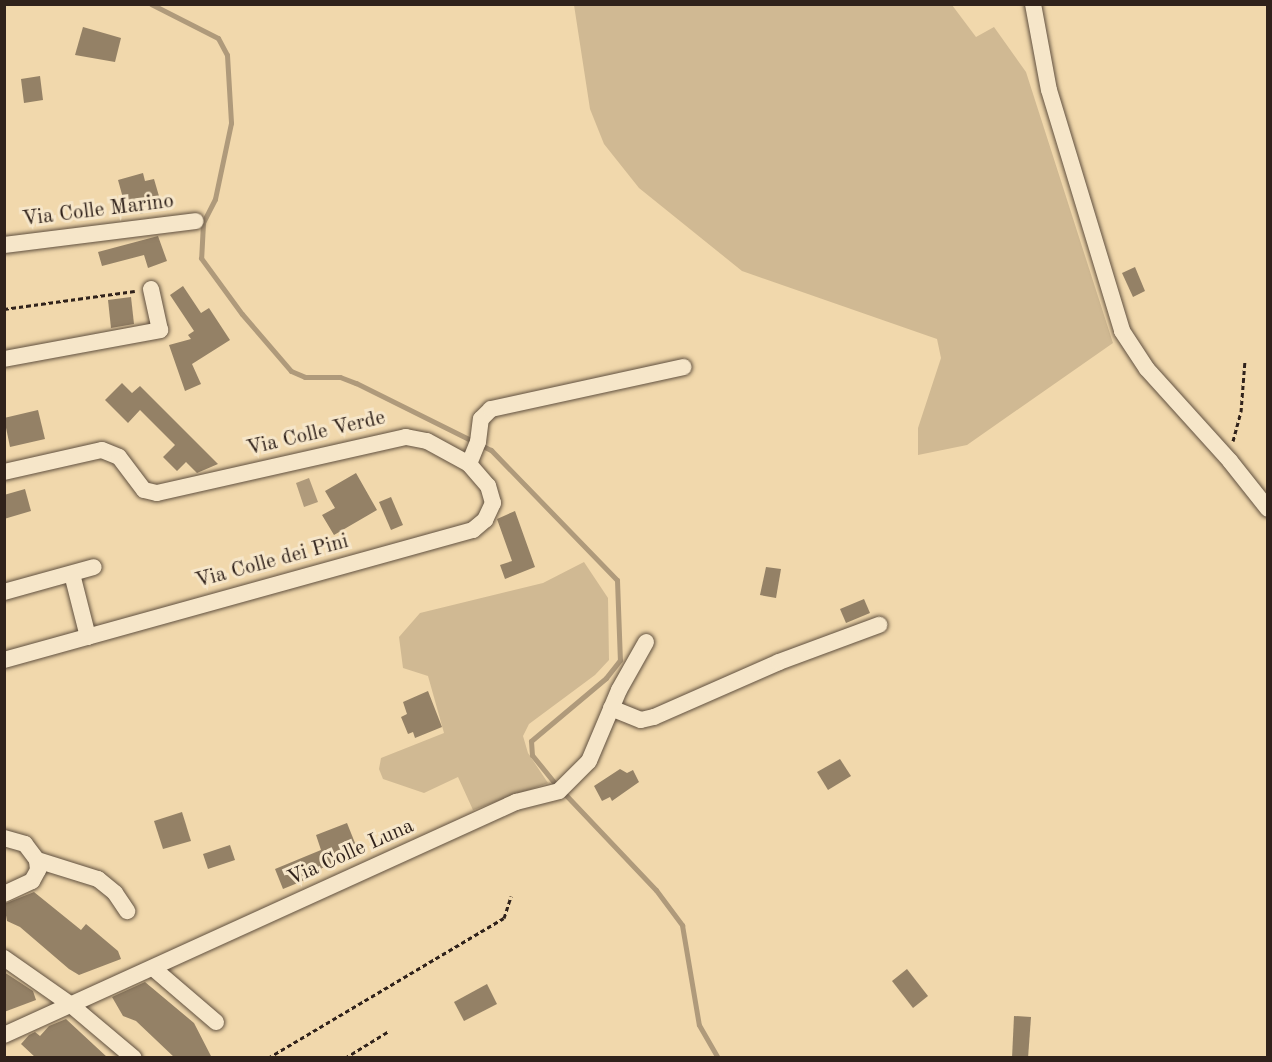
<!DOCTYPE html>
<style>
body{margin:0}
#map{position:relative;width:1272px;height:1062px;overflow:hidden;background:#f1d8ac;font-family:"Old Standard TT",serif}
div>[style]{position:absolute}
.green>*{inset:0;background:#d0b993}
.water>*{inset:0;background:#af9a7b}
.stream>*{height:5px;margin:-2.5px;padding:0 2.5px;transform-origin:2.5px;border-radius:2.5px;background:#af9a7b}
.building>*{inset:0;background:#948166}
.path>*{height:3px;margin-top:-1.5px;transform-origin:0;background:repeating-linear-gradient(90deg,#30221b 0 4.5px,transparent 0 7.5px)}
.roads{filter:drop-shadow(0 0 2px #60503f) drop-shadow(0 0 2px #60503f)}
.minor>*{height:16px;margin:-8px;padding:0 8px;transform-origin:8px;border-radius:8px;background:#f6e6c9}
span{translate:-50% -50%;white-space:nowrap;text-align:center;line-height:1.15;-webkit-text-stroke:6px #f6e6c9;paint-order:stroke}
.street-label{font-size:21px;color:#30221b}
.frame{position:absolute;inset:0;border:6px solid #30221b;pointer-events:none}
</style>
<div id="map">
<div class="green">
<i style="clip-path:polygon(574px 5px,952px 5px,976px 37px,994px 27px,1026px 72px,1113px 343px,967px 445px,918px 455px,918px 428px,941px 358px,937px 339px,742px 271px,639px 188px,604px 144px,590px 109px)"></i>
<i style="clip-path:polygon(584px 562px,608px 598px,609px 660px,595px 675px,529px 724px,523px 736px,528px 753px,548px 783px,473px 810px,458px 777px,424px 793px,383px 779px,379px 769px,381px 758px,444px 733px,428px 676px,403px 668px,399px 637px,420px 613px,543px 583px)"></i>
</div>
<div class="water">
<i style="clip-path:polygon(309px 478px,318px 502px,304px 507px,296px 483px)"></i>
</div>
<div class="stream">
<i style="left:151px;top:4px;width:75px;rotate:26.9deg"></i>
<i style="left:218px;top:38px;width:19px;rotate:62deg"></i>
<i style="left:227px;top:55px;width:68px;rotate:86.6deg"></i>
<i style="left:231px;top:123px;width:78px;rotate:101.9deg"></i>
<i style="left:215px;top:199px;width:27px;rotate:117deg"></i>
<i style="left:203px;top:223px;width:35px;rotate:93deg"></i>
<i style="left:201px;top:258px;width:69px;rotate:53.8deg"></i>
<i style="left:242px;top:314px;width:75px;rotate:49.3deg"></i>
<i style="left:291px;top:371px;width:15px;rotate:23deg"></i>
<i style="left:305px;top:377px;width:35px"></i>
<i style="left:340px;top:377px;width:17px;rotate:21deg"></i>
<i style="left:356px;top:383px;width:151px;rotate:26.4deg"></i>
<i style="left:491px;top:450px;width:181px;rotate:45.9deg"></i>
<i style="left:617px;top:580px;width:80px;rotate:87.9deg"></i>
<i style="left:620px;top:660px;width:23px;rotate:128deg"></i>
<i style="left:606px;top:678px;width:98px;rotate:140deg"></i>
<i style="left:531px;top:741px;width:14px;rotate:86deg"></i>
<i style="left:532px;top:755px;width:40px;rotate:51deg"></i>
<i style="left:563px;top:792px;width:135px;rotate:46.5deg"></i>
<i style="left:656px;top:890px;width:44px;rotate:53.4deg"></i>
<i style="left:682px;top:925px;width:101px;rotate:80.4deg"></i>
<i style="left:699px;top:1025px;width:38px;rotate:60deg"></i>
</div>
<div class="building">
<i style="clip-path:polygon(83px 27px,121px 38px,115px 62px,75px 55px)"></i>
<i style="clip-path:polygon(40px 76px,43px 100px,24px 103px,21px 79px)"></i>
<i style="clip-path:polygon(143px 173px,145px 181px,154px 179px,161px 203px,154px 205px,155px 210px,140px 214px,138px 205px,126px 209px,118px 180px)"></i>
<i style="clip-path:polygon(158px 236px,167px 261px,148px 268px,144px 255px,102px 266px,98px 252px)"></i>
<i style="clip-path:polygon(1135px 267px,1145px 291px,1133px 297px,1122px 273px)"></i>
<i style="clip-path:polygon(183px 286px,201px 313px,209px 308px,230px 340px,192px 364px,201px 384px,185px 391px,169px 345px,191px 339px,188px 335px,194px 331px,170px 295px)"></i>
<i style="clip-path:polygon(131px 297px,134px 324px,111px 328px,108px 300px)"></i>
<i style="clip-path:polygon(122px 383px,132px 393px,140px 386px,218px 464px,197px 473px,186px 462px,177px 471px,163px 457px,175px 445px,140px 410px,128px 423px,105px 400px)"></i>
<i style="clip-path:polygon(38px 410px,45px 439px,10px 447px,4px 418px)"></i>
<i style="clip-path:polygon(356px 473px,377px 510px,334px 535px,322px 515px,335px 508px,325px 491px)"></i>
<i style="clip-path:polygon(25px 489px,31px 511px,4px 519px,4px 495px)"></i>
<i style="clip-path:polygon(391px 497px,403px 525px,391px 530px,379px 502px)"></i>
<i style="clip-path:polygon(515px 511px,535px 567px,505px 579px,500px 565px,512px 561px,497px 519px)"></i>
<i style="clip-path:polygon(766px 567px,781px 569px,776px 598px,760px 595px)"></i>
<i style="clip-path:polygon(864px 599px,870px 613px,846px 623px,840px 609px)"></i>
<i style="clip-path:polygon(428px 691px,442px 727px,415px 738px,413px 732px,408px 734px,401px 717px,407px 714px,403px 702px)"></i>
<i style="clip-path:polygon(840px 759px,851px 776px,828px 790px,817px 772px)"></i>
<i style="clip-path:polygon(620px 769px,627px 773px,633px 770px,639px 782px,612px 801px,610px 797px,602px 801px,594px 786px)"></i>
<i style="clip-path:polygon(182px 812px,191px 841px,163px 849px,154px 821px)"></i>
<i style="clip-path:polygon(347px 823px,359px 853px,315px 871px,317px 875px,283px 889px,275px 869px,321px 850px,316px 835px)"></i>
<i style="clip-path:polygon(230px 845px,235px 860px,208px 869px,203px 854px)"></i>
<i style="clip-path:polygon(34px 892px,81px 930px,86px 924px,118px 951px,121px 959px,79px 975px,69px 969px,20px 927px,7px 921px,4px 904px)"></i>
<i style="clip-path:polygon(907px 969px,928px 996px,913px 1008px,892px 981px)"></i>
<i style="clip-path:polygon(4px 972px,33px 991px,36px 1000px,4px 1012px)"></i>
<i style="clip-path:polygon(145px 982px,194px 1023px,212px 1058px,175px 1058px,136px 1021px,123px 1016px,112px 997px)"></i>
<i style="clip-path:polygon(487px 984px,497px 1004px,464px 1021px,454px 1002px)"></i>
<i style="clip-path:polygon(1014px 1016px,1031px 1017px,1028px 1058px,1012px 1058px)"></i>
<i style="clip-path:polygon(66px 1019px,108px 1058px,36px 1058px,21px 1044px,29px 1035px,35px 1032px,40px 1036px,49px 1026px)"></i>
</div>
<div class="path">
<i style="left:4px;top:309px;width:132px;rotate:-7.8deg"></i>
<i style="left:1233px;top:441px;width:30px;rotate:-75deg"></i>
<i style="left:1241px;top:412px;width:52px;rotate:-85.6deg"></i>
<i style="left:268px;top:1058px;width:274px;rotate:-30.7deg"></i>
<i style="left:504px;top:918px;width:23px;rotate:-72deg"></i>
<i style="left:345px;top:1058px;width:52px;rotate:-31.5deg"></i>
</div>
<div class="roads">
<div class="minor">
<i style="left:1033px;top:4px;width:87px;rotate:79.5deg"></i>
<i style="left:1049px;top:90px;width:252px;rotate:73.1deg"></i>
<i style="left:1122px;top:331px;width:45px;rotate:56.7deg"></i>
<i style="left:1147px;top:369px;width:124px;rotate:47.9deg"></i>
<i style="left:1230px;top:461px;width:61px;rotate:51.6deg"></i>
<i style="left:4px;top:245px;width:193px;rotate:-7.1deg"></i>
<i style="left:4px;top:359px;width:159px;rotate:-10.5deg"></i>
<i style="left:160px;top:330px;width:42px;rotate:-102.4deg"></i>
<i style="left:4px;top:472px;width:100px;rotate:-12.7deg"></i>
<i style="left:102px;top:450px;width:18px;rotate:22deg"></i>
<i style="left:119px;top:457px;width:41px;rotate:52.9deg"></i>
<i style="left:144px;top:490px;width:13px;rotate:13deg"></i>
<i style="left:157px;top:493px;width:255px;rotate:-12.7deg"></i>
<i style="left:406px;top:437px;width:21px;rotate:11deg"></i>
<i style="left:427px;top:441px;width:48px;rotate:28.7deg"></i>
<i style="left:469px;top:464px;width:24px;rotate:-68deg"></i>
<i style="left:478px;top:442px;width:23px;rotate:-83deg"></i>
<i style="left:481px;top:419px;width:14px;rotate:-45deg"></i>
<i style="left:491px;top:409px;width:197px;rotate:-12.3deg"></i>
<i style="left:72px;top:574px;width:65px;rotate:75.7deg"></i>
<i style="left:4px;top:592px;width:93px;rotate:-15.5deg"></i>
<i style="left:4px;top:660px;width:487px;rotate:-15.5deg"></i>
<i style="left:473px;top:530px;width:16px;rotate:-40deg"></i>
<i style="left:485px;top:520px;width:19px;rotate:-65deg"></i>
<i style="left:493px;top:503px;width:18px;rotate:-106deg"></i>
<i style="left:488px;top:486px;width:29px;rotate:-131deg"></i>
<i style="left:611px;top:708px;width:32px;rotate:22deg"></i>
<i style="left:641px;top:720px;width:13px;rotate:-13deg"></i>
<i style="left:654px;top:717px;width:137px;rotate:-23.7deg"></i>
<i style="left:779px;top:662px;width:107px;rotate:-20.3deg"></i>
<i style="left:4px;top:838px;width:22px;rotate:16deg"></i>
<i style="left:25px;top:844px;width:20px;rotate:53deg"></i>
<i style="left:37px;top:860px;width:64px;rotate:17.3deg"></i>
<i style="left:98px;top:879px;width:22px;rotate:39deg"></i>
<i style="left:115px;top:893px;width:22px;rotate:56deg"></i>
<i style="left:4px;top:894px;width:31px;rotate:-25deg"></i>
<i style="left:32px;top:881px;width:13px;rotate:-61deg"></i>
<i style="left:38px;top:870px;width:10px;rotate:-96deg"></i>
<i style="left:4px;top:958px;width:82px;rotate:35deg"></i>
<i style="left:71px;top:1005px;width:82px;rotate:40.1deg"></i>
<i style="left:153px;top:968px;width:83px;rotate:40.6deg"></i>
<i style="left:4px;top:1035px;width:563px;rotate:-24.47deg"></i>
<i style="left:516px;top:802px;width:44px;rotate:-14.3deg"></i>
<i style="left:559px;top:791px;width:42px;rotate:-45deg"></i>
<i style="left:589px;top:761px;width:77px;rotate:-67.1deg"></i>
<i style="left:619px;top:690px;width:55px;rotate:-60.6deg"></i>
</div>
</div>
<div class="street-label">
<span style="left:98px;top:211px;rotate:-7deg">Via Colle Marino</span>
<span style="left:316px;top:434px;rotate:-13deg">Via Colle Verde</span>
<span style="left:272px;top:562px;rotate:-15deg">Via Colle dei Pini</span>
<span style="left:351px;top:853px;rotate:-24deg">Via Colle Luna</span>
</div>
<div class="frame"></div>
</div>
